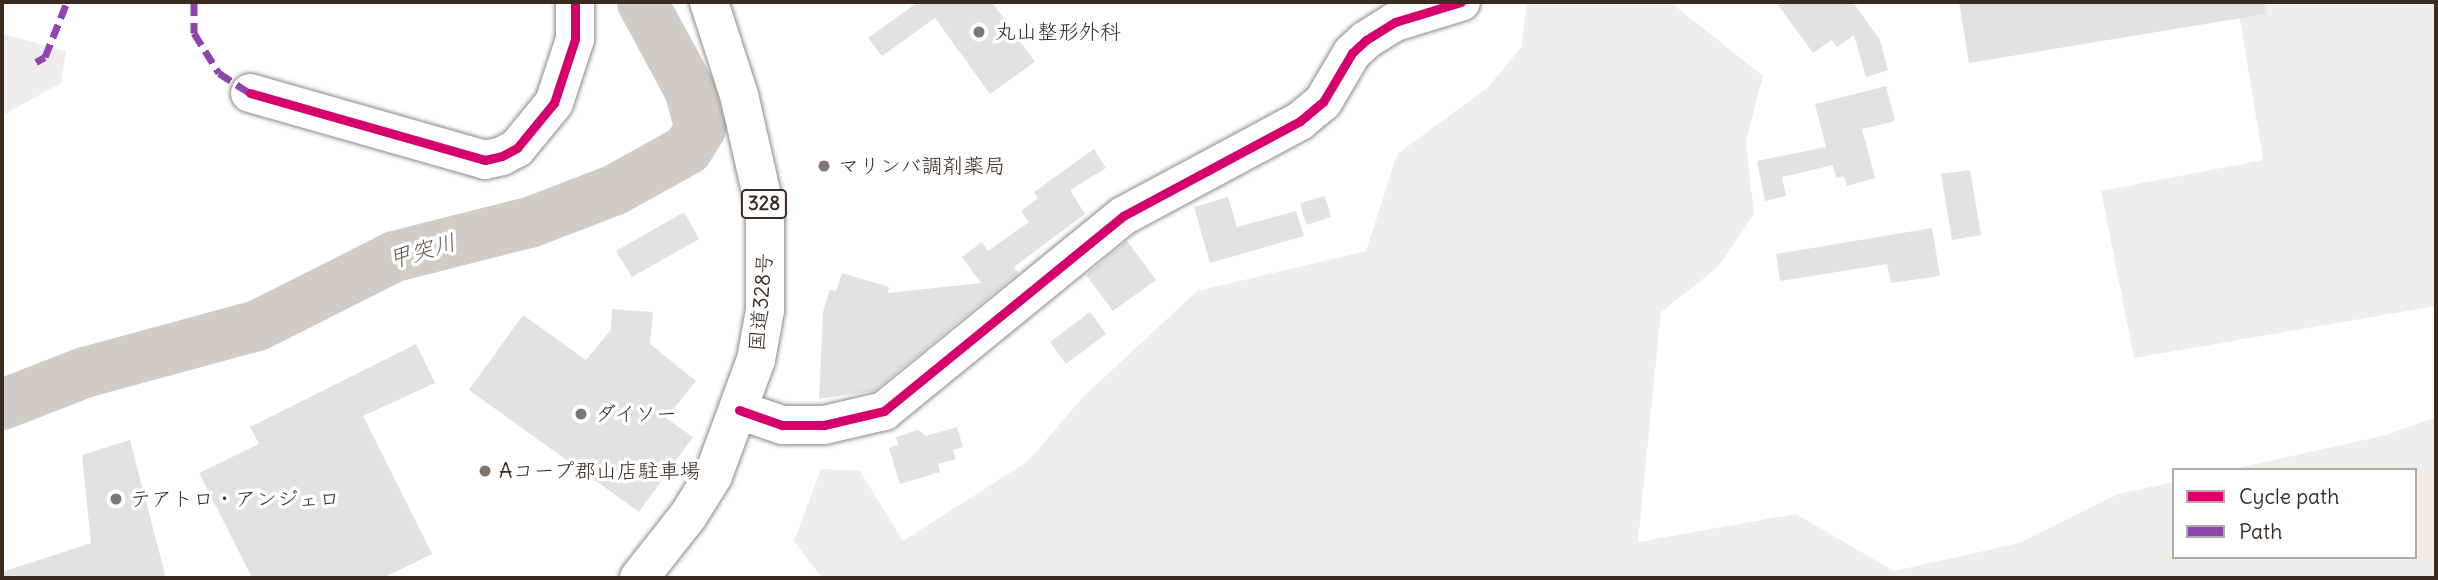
<!DOCTYPE html>
<meta charset="utf-8">
<style>
body{margin:0}
#map{position:relative;width:2438px;height:580px;overflow:hidden;background:#fff;font-family:Delius,"Klee One",sans-serif}
div>[style]{position:absolute}
.green>*{inset:0;background:#efeeed}
.river>*{height:51px;margin:-25.5px;padding:0 25.5px;transform-origin:25.5px;border-radius:25.5px;background:#d0ccca}
.building>*{inset:0;background:#e3e2e2}
.roads{filter:drop-shadow(0 0 2px #8e8b88) drop-shadow(0 0 2px #8e8b88)}
.minor>*{height:38px;margin:-19px;padding:0 19px;transform-origin:19px;border-radius:19px;background:#fff}
.highway>*{height:38px;margin:-19px;padding:0 19px;transform-origin:19px;border-radius:19px;background:#fff}
.quiet>*{height:7px;margin-top:-3.5px;transform-origin:0;background:repeating-linear-gradient(90deg,#8e44ad 0 14px,transparent 0 21px)}
.cycleway>*{height:9px;margin:-4.5px;padding:0 4.5px;transform-origin:4.5px;border-radius:4.5px;background:#d6006c}
.dots>*{width:19px;height:19px;translate:-50% -50%;box-sizing:border-box;border:4px solid #fff;border-radius:50%}
span{translate:-50% -50%;white-space:nowrap;text-align:center;line-height:1.15;-webkit-text-stroke:7px #fff;paint-order:stroke}
.shield-label span{padding:2px 5px;background:#fff;border:2px solid;border-radius:5px;-webkit-text-stroke-width:0}
.shield-label{font-size:19px;color:#3b2a1e;font-weight:700}
.poi-label{font-size:21px;color:#3b2a1e}
.left{translate:0 -50%;text-align:left}
.street-label{font-size:21px;color:#3b2a1e}
.water-label{font-size:23px;color:#685b52;font-style:italic}
.frame{position:absolute;inset:0;border:4px solid #3b2a1e;pointer-events:none}
.legend{position:absolute;left:2172px;top:468px;width:245px;height:91px;box-sizing:border-box;background:#fff;border:2px solid #b1aaa5;margin:0;padding:9px 12px;list-style:none;font-size:21px;color:#3b2a1e}
.legend li{display:flex;align-items:center;gap:14px;height:35px}
.legend b{width:35px;border:2px solid #b1aaa5}
</style>
<div id="map">
<div class="green">
<i style="clip-path:polygon(1527px 2px,1670px 2px,1763px 76px,1746px 141px,1754px 214px,1718px 267px,1661px 312px,1638px 542px,1796px 514px,1894px 571px,2019px 543px,2118px 494px,2174px 482px,2174px 557px,2415px 557px,2415px 470px,2229px 470px,2386px 435px,2436px 417px,2436px 578px,822px 578px,794px 541px,821px 469px,860px 471px,903px 541px,1028px 461px,1083px 397px,1197px 291px,1366px 251px,1397px 154px,1487px 88px,1521px 48px)"></i>
<i style="clip-path:polygon(2237px 2px,2436px 2px,2436px 306px,2134px 358px,2101px 191px,2263px 160px)"></i>
<i style="clip-path:polygon(2px 34px,66px 51px,61px 83px,2px 116px)"></i>
</div>
<div class="river">
<i style="left:2px;top:404px;width:88px;rotate:-21.3deg"></i>
<i style="left:84px;top:372px;width:179px;rotate:-15.2deg"></i>
<i style="left:257px;top:325px;width:153px;rotate:-26.7deg"></i>
<i style="left:394px;top:256px;width:142px;rotate:-14.2deg"></i>
<i style="left:532px;top:221px;width:89px;rotate:-21.1deg"></i>
<i style="left:615px;top:189px;width:82px;rotate:-29.1deg"></i>
<i style="left:687px;top:149px;width:25px;rotate:-58deg"></i>
<i style="left:700px;top:128px;width:41px;rotate:-105.8deg"></i>
<i style="left:689px;top:89px;width:99px;rotate:-118.4deg"></i>
</div>
<div class="building">
<i style="clip-path:polygon(918px 2px,992px 2px,1035px 62px,990px 94px,935px 18px,882px 56px,868px 38px)"></i>
<i style="clip-path:polygon(1776px 2px,1853px 2px,1880px 40px,1888px 70px,1866px 77px,1854px 35px,1837px 47px,1832px 40px,1813px 53px)"></i>
<i style="clip-path:polygon(1959px 2px,2265px 2px,2266px 14px,1969px 63px)"></i>
<i style="clip-path:polygon(1886px 86px,1895px 121px,1862px 129px,1875px 178px,1847px 186px,1844px 176px,1836px 178px,1833px 165px,1782px 177px,1786px 196px,1765px 201px,1757px 161px,1826px 147px,1815px 104px)"></i>
<i style="clip-path:polygon(1094px 149px,1106px 168px,1070px 190px,1085px 214px,1014px 267px,1018px 273px,874px 391px,819px 399px,823px 312px,830px 289px,836px 291px,842px 273px,889px 287px,888px 293px,981px 283px,962px 257px,982px 242px,988px 251px,1029px 222px,1021px 211px,1038px 198px,1034px 192px)"></i>
<i style="clip-path:polygon(1970px 170px,1981px 235px,1952px 240px,1941px 174px)"></i>
<i style="clip-path:polygon(1325px 196px,1331px 217px,1306px 225px,1300px 203px)"></i>
<i style="clip-path:polygon(1228px 197px,1237px 227px,1296px 211px,1304px 236px,1210px 263px,1194px 207px)"></i>
<i style="clip-path:polygon(684px 212px,699px 239px,632px 277px,616px 251px)"></i>
<i style="clip-path:polygon(1932px 228px,1940px 276px,1891px 283px,1887px 264px,1780px 281px,1776px 254px)"></i>
<i style="clip-path:polygon(1127px 241px,1156px 280px,1113px 311px,1086px 275px)"></i>
<i style="clip-path:polygon(612px 309px,653px 312px,650px 344px,696px 381px,666px 418px,693px 437px,639px 512px,469px 390px,523px 315px,586px 360px,611px 330px)"></i>
<i style="clip-path:polygon(1090px 312px,1106px 334px,1066px 364px,1050px 342px)"></i>
<i style="clip-path:polygon(416px 344px,435px 383px,363px 416px,432px 554px,383px 578px,252px 578px,199px 473px,259px 444px,250px 427px)"></i>
<i style="clip-path:polygon(957px 427px,963px 447px,953px 450px,956px 459px,938px 464px,940px 472px,900px 484px,889px 448px,898px 445px,896px 437px,918px 430px,926px 436px)"></i>
<i style="clip-path:polygon(130px 440px,166px 578px,2px 578px,2px 572px,91px 543px,82px 455px)"></i>
</div>
<div class="roads">
<div class="minor">
<i style="left:250px;top:93px;width:244px;rotate:15.9deg"></i>
<i style="left:485px;top:160px;width:17px;rotate:-13deg"></i>
<i style="left:502px;top:156px;width:17px;rotate:-28deg"></i>
<i style="left:517px;top:148px;width:58px;rotate:-50.6deg"></i>
<i style="left:554px;top:103px;width:67px;rotate:-71.8deg"></i>
<i style="left:575px;top:39px;width:37px;rotate:-90deg"></i>
<i style="left:739px;top:410px;width:46px;rotate:19.2deg"></i>
<i style="left:782px;top:425px;width:42px"></i>
<i style="left:824px;top:425px;width:62px;rotate:-13.1deg"></i>
<i style="left:884px;top:411px;width:308px;rotate:-39.2deg"></i>
<i style="left:1123px;top:216px;width:201px;rotate:-28.2deg"></i>
<i style="left:1300px;top:121px;width:30px;rotate:-40deg"></i>
<i style="left:1323px;top:102px;width:57px;rotate:-59.4deg"></i>
<i style="left:1352px;top:53px;width:19px;rotate:-43deg"></i>
<i style="left:1366px;top:40px;width:34px;rotate:-32deg"></i>
<i style="left:1395px;top:22px;width:69px;rotate:-16.9deg"></i>
</div>
<div class="highway">
<i style="left:639px;top:578px;width:79px;rotate:-51.7deg"></i>
<i style="left:688px;top:516px;width:47px;rotate:-58deg"></i>
<i style="left:713px;top:476px;width:124px;rotate:-69.7deg"></i>
<i style="left:756px;top:360px;width:51px;rotate:-79.8deg"></i>
<i style="left:765px;top:310px;width:101px;rotate:-90deg"></i>
<i style="left:765px;top:209px;width:117px;rotate:-102.8deg"></i>
<i style="left:739px;top:95px;width:98px;rotate:-107.9deg"></i>
</div>
</div>
<div class="quiet">
<i style="left:194px;top:2px;width:31px;rotate:90deg"></i>
<i style="left:194px;top:33px;width:47px;rotate:58deg"></i>
<i style="left:219px;top:73px;width:37px;rotate:33deg"></i>
<i style="left:36px;top:62px;width:10px;rotate:-29deg"></i>
<i style="left:45px;top:57px;width:59px;rotate:-68.2deg"></i>
</div>
<div class="cycleway">
<i style="left:250px;top:93px;width:244px;rotate:15.9deg"></i>
<i style="left:485px;top:160px;width:17px;rotate:-13deg"></i>
<i style="left:502px;top:156px;width:17px;rotate:-28deg"></i>
<i style="left:517px;top:148px;width:58px;rotate:-50.6deg"></i>
<i style="left:554px;top:103px;width:67px;rotate:-71.8deg"></i>
<i style="left:575px;top:39px;width:37px;rotate:-90deg"></i>
<i style="left:739px;top:410px;width:46px;rotate:19.2deg"></i>
<i style="left:782px;top:425px;width:42px"></i>
<i style="left:824px;top:425px;width:62px;rotate:-13.1deg"></i>
<i style="left:884px;top:411px;width:308px;rotate:-39.2deg"></i>
<i style="left:1123px;top:216px;width:201px;rotate:-28.2deg"></i>
<i style="left:1300px;top:121px;width:30px;rotate:-40deg"></i>
<i style="left:1323px;top:102px;width:57px;rotate:-59.4deg"></i>
<i style="left:1352px;top:53px;width:19px;rotate:-43deg"></i>
<i style="left:1366px;top:40px;width:34px;rotate:-32deg"></i>
<i style="left:1395px;top:22px;width:69px;rotate:-16.9deg"></i>
</div>
<div class="dots">
<i style="left:979px;top:32px;background:#80756d"></i>
<i style="left:824px;top:166px;background:#80756d"></i>
<i style="left:581px;top:414px;background:#80756d"></i>
<i style="left:485px;top:471px;background:#80756d"></i>
<i style="left:116px;top:499px;background:#80756d"></i>
</div>
<div class="shield-label">
<span style="left:764px;top:204px">328</span>
</div>
<div class="poi-label">
<span class="left" style="left:995px;top:32px">丸山整形外科</span>
<span class="left" style="left:838px;top:166px">マリンバ調剤薬局</span>
<span class="left" style="left:595px;top:414px">ダイソー</span>
<span class="left" style="left:499px;top:471px">Aコープ郡山店駐車場</span>
<span class="left" style="left:130px;top:499px">テアトロ・アンジェロ</span>
</div>
<div class="street-label">
<span style="left:761px;top:302px;rotate:-85deg">国道328号</span>
</div>
<div class="water-label">
<span style="left:422px;top:251px;rotate:-16deg">甲突川</span>
</div>
<div class="frame"></div>
<ul class="legend">
<li><b style="height:9px;background:#d6006c"></b>Cycle path</li>
<li><b style="height:9px;background:#8e44ad"></b>Path</li>
</ul>
</div>
